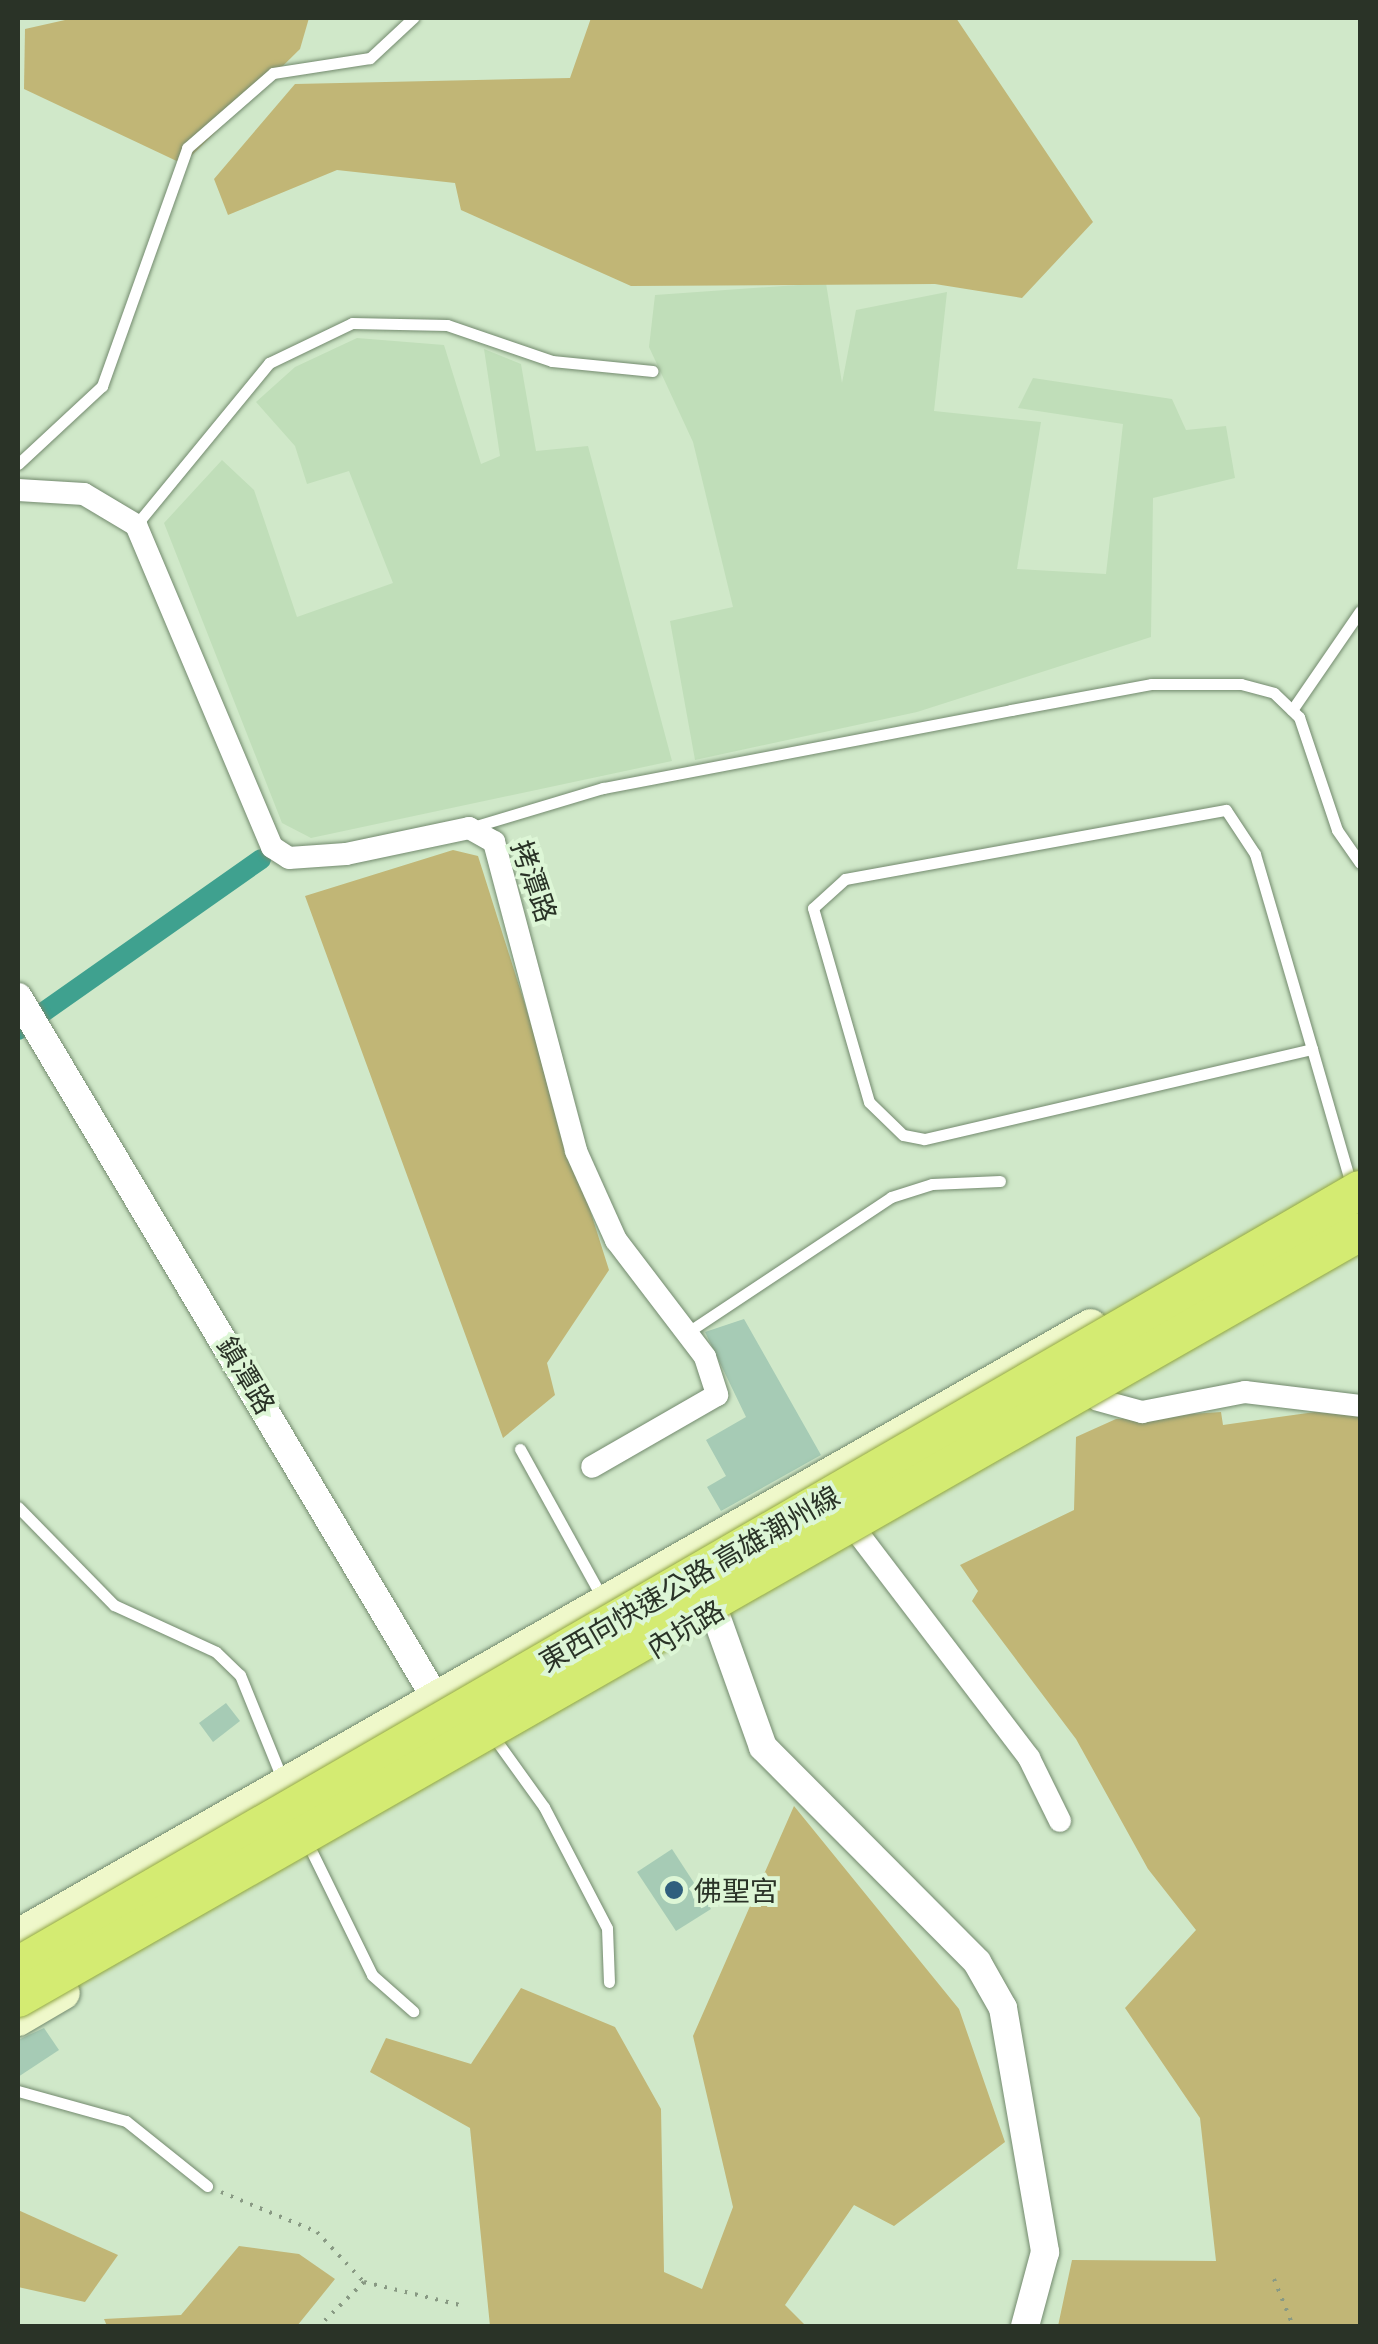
<!DOCTYPE html>
<meta charset="utf-8">
<style>
body{margin:0}
#map{position:relative;width:1378px;height:2344px;overflow:hidden;background:#d0e8c9;font-family:Commissioner,"Noto Sans TC",sans-serif}
div>[style]{position:absolute}
.built>*{inset:0;background:#c0deb9}
.green>*{inset:0;background:#c1b676}
.canal>*{height:20px;margin:-10px;padding:0 10px;transform-origin:10px;border-radius:10px;background:#3fa18f}
.building>*{inset:0;background:#a6cbb5}
.path>*{height:4px;margin-top:-2px;transform-origin:0;background:repeating-linear-gradient(90deg,#889983 0 2.5px,transparent 0 10.5px)}
.roads{filter:drop-shadow(0 0 2px #738a6e) drop-shadow(0 0 2px #738a6e)}
.service>*{height:11px;margin:-5.5px;padding:0 5.5px;transform-origin:5.5px;border-radius:5.5px;background:#fff}
.minor>*{height:22px;margin:-11px;padding:0 11px;transform-origin:11px;border-radius:11px;background:#fff}
.tertiary>*{height:28px;margin:-14px;padding:0 14px;transform-origin:14px;border-radius:14px;background:#fff}
.secondary>*{height:32px;margin:-16px;padding:0 16px;transform-origin:16px;border-radius:16px;background:#eff8ca}
.bridges{filter:drop-shadow(0 0 2px #92a741) drop-shadow(0 0 2px #92a741)}
.trunk-bridge>*{height:38px;margin:-19px;padding:0 19px;transform-origin:19px;border-radius:19px;background:#d4eb72}
.dots>*{width:28px;height:28px;translate:-50% -50%;box-sizing:border-box;border:5px solid #ddf6d6;border-radius:50%}
span{translate:-50% -50%;white-space:nowrap;text-align:center;line-height:1.15;-webkit-text-stroke:8px #ddf6d6;paint-order:stroke}
.street-label{font-size:28px;color:#2a3327}
.poi-label{font-size:28px;color:#2a3327}
.left{translate:0 -50%;text-align:left}
.frame{position:absolute;inset:0;border:20px solid #2a3327;pointer-events:none}
</style>
<div id="map">
<div class="built">
<i style="clip-path:polygon(826px 283px,842px 383px,856px 310px,947px 292px,934px 411px,1041px 422px,1017px 569px,1106px 574px,1123px 424px,1018px 408px,1033px 378px,1172px 399px,1186px 430px,1226px 426px,1235px 478px,1153px 498px,1151px 637px,917px 712px,695px 760px,670px 621px,733px 607px,693px 442px,649px 347px,655px 295px)"></i>
<i style="clip-path:polygon(357px 338px,444px 345px,481px 464px,500px 456px,484px 349px,521px 364px,536px 451px,588px 446px,672px 761px,311px 838px,282px 823px,164px 523px,222px 460px,254px 490px,297px 617px,393px 583px,349px 471px,307px 484px,295px 446px,256px 402px,295px 367px)"></i>
</div>
<div class="green">
<i style="clip-path:polygon(74px 18px,309px 18px,300px 49px,183px 164px,24px 89px,25px 29px)"></i>
<i style="clip-path:polygon(591px 18px,956px 18px,1093px 222px,1022px 298px,935px 284px,631px 286px,461px 210px,455px 183px,337px 170px,228px 215px,214px 179px,295px 84px,570px 78px)"></i>
<i style="clip-path:polygon(453px 850px,478px 856px,609px 1270px,547px 1363px,555px 1395px,503px 1438px,305px 896px)"></i>
<i style="clip-path:polygon(1221px 1412px,1223px 1425px,1315px 1412px,1360px 1416px,1360px 2326px,1058px 2326px,1072px 2260px,1216px 2261px,1200px 2118px,1125px 2008px,1196px 1930px,1148px 1869px,1076px 1739px,972px 1601px,978px 1591px,960px 1565px,1074px 1510px,1076px 1437px,1116px 1419px)"></i>
<i style="clip-path:polygon(794px 1806px,959px 2009px,1005px 2142px,894px 2226px,854px 2205px,785px 2305px,806px 2326px,490px 2326px,470px 2128px,370px 2072px,386px 2038px,471px 2064px,521px 1988px,615px 2027px,661px 2109px,664px 2272px,702px 2289px,733px 2207px,693px 2036px)"></i>
<i style="clip-path:polygon(18px 2210px,118px 2255px,85px 2302px,18px 2287px)"></i>
<i style="clip-path:polygon(239px 2246px,299px 2254px,335px 2279px,297px 2326px,107px 2326px,104px 2319px,181px 2315px)"></i>
</div>
<div class="canal">
<i style="left:18px;top:1030px;width:297px;rotate:-35.1deg"></i>
</div>
<div class="building">
<i style="clip-path:polygon(744px 1319px,821px 1455px,721px 1511px,707px 1487px,726px 1476px,706px 1440px,746px 1417px,705px 1332px)"></i>
<i style="clip-path:polygon(226px 1703px,240px 1721px,213px 1742px,199px 1723px)"></i>
<i style="clip-path:polygon(672px 1849px,711px 1909px,676px 1931px,637px 1872px)"></i>
<i style="clip-path:polygon(44px 2028px,59px 2050px,18px 2077px,18px 2040px)"></i>
</div>
<div class="path">
<i style="left:221px;top:2192px;width:104px;rotate:22.6deg"></i>
<i style="left:317px;top:2232px;width:69px;rotate:46.8deg"></i>
<i style="left:364px;top:2282px;width:63px;rotate:135.6deg"></i>
<i style="left:1274px;top:2279px;width:51px;rotate:68deg"></i>
<i style="left:364px;top:2282px;width:103px;rotate:13.5deg"></i>
</div>
<div class="roads">
<div class="service">
<i style="left:18px;top:464px;width:115px;rotate:-42.9deg"></i>
<i style="left:102px;top:386px;width:253px;rotate:-70.3deg"></i>
<i style="left:187px;top:148px;width:114px;rotate:-41.1deg"></i>
<i style="left:273px;top:73px;width:98px;rotate:-8.8deg"></i>
<i style="left:370px;top:58px;width:59px;rotate:-42.9deg"></i>
<i style="left:136px;top:525px;width:210px;rotate:-50.6deg"></i>
<i style="left:269px;top:363px;width:92px;rotate:-25.7deg"></i>
<i style="left:352px;top:323px;width:95px;rotate:1.2deg"></i>
<i style="left:447px;top:325px;width:111px;rotate:18.9deg"></i>
<i style="left:552px;top:361px;width:101px;rotate:5.7deg"></i>
<i style="left:1292px;top:710px;width:120px;rotate:-55.5deg"></i>
<i style="left:473px;top:827px;width:136px;rotate:-16.7deg"></i>
<i style="left:603px;top:788px;width:415px;rotate:-10.8deg"></i>
<i style="left:1011px;top:710px;width:142px;rotate:-10.5deg"></i>
<i style="left:1151px;top:684px;width:90px"></i>
<i style="left:1241px;top:684px;width:34px;rotate:15deg"></i>
<i style="left:1274px;top:693px;width:35px;rotate:44deg"></i>
<i style="left:1299px;top:717px;width:119px;rotate:71.4deg"></i>
<i style="left:1337px;top:830px;width:40px;rotate:55.1deg"></i>
<i style="left:1312px;top:1049px;width:398px;rotate:166.9deg"></i>
<i style="left:924px;top:1139px;width:21px;rotate:-169deg"></i>
<i style="left:903px;top:1135px;width:47px;rotate:-135.9deg"></i>
<i style="left:869px;top:1102px;width:202px;rotate:-106.1deg"></i>
<i style="left:813px;top:908px;width:43px;rotate:-42.2deg"></i>
<i style="left:845px;top:879px;width:387px;rotate:-10.3deg"></i>
<i style="left:1226px;top:810px;width:53px;rotate:56.6deg"></i>
<i style="left:1255px;top:854px;width:203px;rotate:73.7deg"></i>
<i style="left:1312px;top:1049px;width:137px;rotate:73.9deg"></i>
<i style="left:688px;top:1332px;width:244px;rotate:-33.6deg"></i>
<i style="left:891px;top:1197px;width:43px;rotate:-17.6deg"></i>
<i style="left:932px;top:1184px;width:68px;rotate:-2.5deg"></i>
<i style="left:520px;top:1449px;width:174px;rotate:61.1deg"></i>
<i style="left:18px;top:1507px;width:137px;rotate:45.6deg"></i>
<i style="left:114px;top:1605px;width:112px;rotate:24.7deg"></i>
<i style="left:216px;top:1652px;width:33px;rotate:44deg"></i>
<i style="left:240px;top:1675px;width:114px;rotate:67.9deg"></i>
<i style="left:498px;top:1743px;width:79px;rotate:54.3deg"></i>
<i style="left:544px;top:1807px;width:136px;rotate:62.5deg"></i>
<i style="left:607px;top:1928px;width:54px;rotate:87.9deg"></i>
<i style="left:306px;top:1840px;width:150px;rotate:63.9deg"></i>
<i style="left:372px;top:1975px;width:55px;rotate:41.3deg"></i>
<i style="left:18px;top:2091px;width:112px;rotate:15.5deg"></i>
<i style="left:126px;top:2121px;width:104px;rotate:38.7deg"></i>
</div>
<div class="minor">
<i style="left:18px;top:490px;width:66px;rotate:3.5deg"></i>
<i style="left:84px;top:494px;width:61px;rotate:30.8deg"></i>
<i style="left:136px;top:525px;width:350px;rotate:67.1deg"></i>
<i style="left:272px;top:847px;width:20px;rotate:33deg"></i>
<i style="left:289px;top:858px;width:57px;rotate:-4deg"></i>
<i style="left:346px;top:854px;width:126px;rotate:-11.9deg"></i>
<i style="left:469px;top:828px;width:29px;rotate:29deg"></i>
<i style="left:494px;top:842px;width:320px;rotate:75.1deg"></i>
<i style="left:576px;top:1151px;width:98px;rotate:65.8deg"></i>
<i style="left:616px;top:1240px;width:147px;rotate:52.7deg"></i>
<i style="left:705px;top:1357px;width:40px;rotate:72deg"></i>
<i style="left:717px;top:1395px;width:144px;rotate:150.1deg"></i>
<i style="left:1098px;top:1400px;width:46px;rotate:15.3deg"></i>
<i style="left:1142px;top:1412px;width:105px;rotate:-11deg"></i>
<i style="left:1245px;top:1392px;width:116px;rotate:6.9deg"></i>
<i style="left:857px;top:1532px;width:284px;rotate:52.7deg"></i>
<i style="left:1029px;top:1758px;width:70px;rotate:63.8deg"></i>
</div>
<div class="tertiary">
<i style="left:18px;top:997px;width:835px;rotate:59.22deg"></i>
<i style="left:705px;top:1585px;width:172px;rotate:70.3deg"></i>
<i style="left:763px;top:1747px;width:303px;rotate:45.1deg"></i>
<i style="left:977px;top:1962px;width:53px;rotate:60.5deg"></i>
<i style="left:1003px;top:2008px;width:248px;rotate:80.2deg"></i>
<i style="left:1045px;top:2252px;width:77px;rotate:105.1deg"></i>
</div>
<div class="secondary">
<i style="left:18px;top:1935px;width:1234px;rotate:-29.62deg"></i>
<i style="left:18px;top:2020px;width:53px;rotate:-30.4deg"></i>
</div>
</div>
<div class="bridges">
<div class="trunk-bridge">
<i style="left:18px;top:1966px;width:1550px;rotate:-30.04deg"></i>
<i style="left:18px;top:1998px;width:1545px;rotate:-29.72deg"></i>
</div>
</div>
<div class="dots">
<i style="left:674px;top:1890px;background:#305f7e"></i>
</div>
<div class="street-label">
<span style="left:535px;top:881px;rotate:71deg">拷潭路</span>
<span style="left:247px;top:1375px;rotate:59deg">鎮潭路</span>
<span style="left:689px;top:1578px;rotate:-30deg">東西向快速公路 高雄潮州線</span>
<span style="left:685px;top:1628px;rotate:-31deg">內坑路</span>
</div>
<div class="poi-label">
<span class="left" style="left:694px;top:1890px">佛聖宮</span>
</div>
<div class="frame"></div>
</div>
